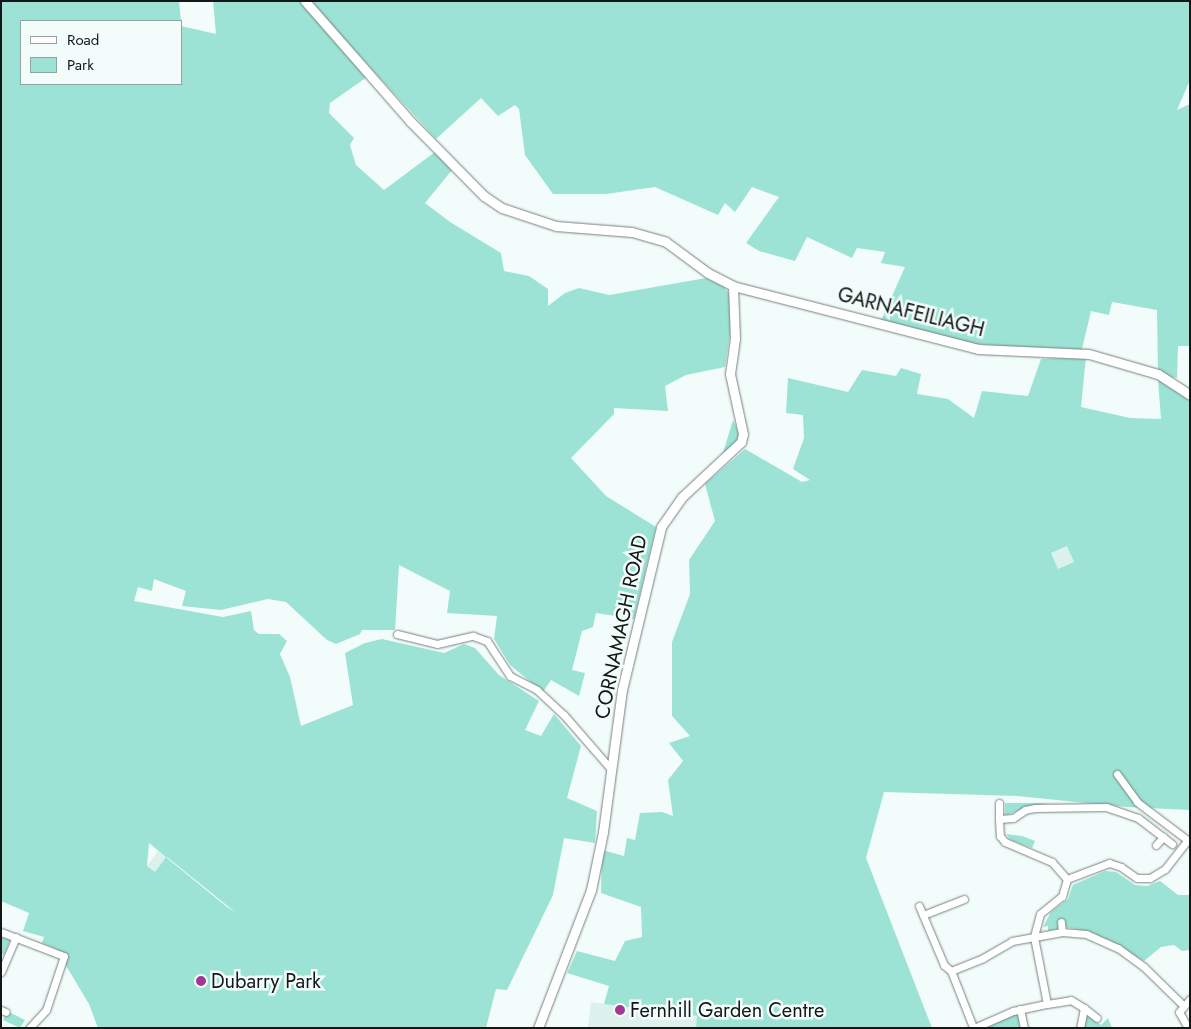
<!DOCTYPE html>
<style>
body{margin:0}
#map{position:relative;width:1191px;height:1029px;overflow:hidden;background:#f2fcfa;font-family:Jost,sans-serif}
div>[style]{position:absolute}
.built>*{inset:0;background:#ddf1ec}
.green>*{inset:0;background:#9ce3d6}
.roads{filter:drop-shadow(0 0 1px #77807e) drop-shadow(0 0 1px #77807e)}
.minor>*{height:7px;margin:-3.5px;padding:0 3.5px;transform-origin:3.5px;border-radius:3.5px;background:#fff}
.tertiary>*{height:9px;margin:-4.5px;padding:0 4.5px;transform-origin:4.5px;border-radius:4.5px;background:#fff}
.dots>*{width:14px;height:14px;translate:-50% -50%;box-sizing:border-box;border:2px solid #f2fcfa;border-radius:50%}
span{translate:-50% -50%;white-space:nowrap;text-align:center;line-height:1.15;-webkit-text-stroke:5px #f2fcfa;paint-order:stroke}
.street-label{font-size:20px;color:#131716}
.poi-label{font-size:20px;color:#131716}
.left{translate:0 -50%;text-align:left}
.frame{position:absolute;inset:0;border:2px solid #131716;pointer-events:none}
.legend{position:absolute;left:20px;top:20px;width:162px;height:65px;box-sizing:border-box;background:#f2fcfa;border:1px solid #99a09f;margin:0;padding:6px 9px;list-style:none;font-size:15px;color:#131716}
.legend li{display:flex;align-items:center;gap:10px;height:25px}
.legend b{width:25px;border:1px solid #99a09f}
</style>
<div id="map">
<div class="built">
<i style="clip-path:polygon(1067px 546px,1075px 562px,1058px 569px,1051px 553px)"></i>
<i style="clip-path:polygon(158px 851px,166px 857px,155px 872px,147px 866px)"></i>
<i style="clip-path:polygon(591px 1002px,698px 1017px,696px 1028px,588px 1028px)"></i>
</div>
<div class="green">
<i style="clip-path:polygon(evenodd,1px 1px,179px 1px,181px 21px,21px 21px,21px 84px,181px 84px,181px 26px,216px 34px,213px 1px,302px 1px,367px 77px,330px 103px,329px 113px,354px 138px,350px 145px,356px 165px,384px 190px,435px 152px,452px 170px,425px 203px,450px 222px,501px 253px,504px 271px,529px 276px,548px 289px,548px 306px,565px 293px,579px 288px,609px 295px,706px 278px,724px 287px,730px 295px,730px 334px,725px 367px,686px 375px,665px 386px,668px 411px,614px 408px,614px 414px,571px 458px,606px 496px,656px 527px,634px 619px,596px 613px,593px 627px,582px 631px,572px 670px,585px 673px,579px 696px,551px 680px,543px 692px,510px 665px,494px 639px,497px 616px,447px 613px,450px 591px,399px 565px,395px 630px,362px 630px,360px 634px,336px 644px,327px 640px,286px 602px,268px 599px,221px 610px,182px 606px,186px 591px,154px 579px,152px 591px,138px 587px,134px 601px,223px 617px,251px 611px,254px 630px,259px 634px,279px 634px,287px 641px,280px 654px,290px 677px,301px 726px,353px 705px,345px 653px,365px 643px,382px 639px,444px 653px,464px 644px,475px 648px,499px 675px,539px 701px,525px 730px,541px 736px,554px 714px,581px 746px,567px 798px,597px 811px,595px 843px,564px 838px,553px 895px,507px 990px,496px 989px,486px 1028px,98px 1028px,89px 1004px,56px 949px,42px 943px,44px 937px,23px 931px,29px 913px,1px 901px,1px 1px,149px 843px,166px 857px,155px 872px,147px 866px,149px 843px,1px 1px,167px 858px,167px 857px,235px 912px,227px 907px,167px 858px)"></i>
<i style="clip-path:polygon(309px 1px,1190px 1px,1190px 80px,1177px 110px,1190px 104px,1190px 346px,1178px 346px,1177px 378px,1158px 374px,1157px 310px,1112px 302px,1109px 315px,1091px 311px,1081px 353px,976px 344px,880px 323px,905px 267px,881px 263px,885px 252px,857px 248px,852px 258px,807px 237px,795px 261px,759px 251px,746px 243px,779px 197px,752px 187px,735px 212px,725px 203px,718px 215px,655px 187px,606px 194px,553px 194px,525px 155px,519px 109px,515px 105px,498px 116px,481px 98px,436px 139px)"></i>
<i style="clip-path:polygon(evenodd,1086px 357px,1081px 407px,1130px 418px,1161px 419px,1158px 380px,1190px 401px,1190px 810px,1126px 807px,1017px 796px,884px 792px,866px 858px,932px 1028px,696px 1028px,697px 1016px,604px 1004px,609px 986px,567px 973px,577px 951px,615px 961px,625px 941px,642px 937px,641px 907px,601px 893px,602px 850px,624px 856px,627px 838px,635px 840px,640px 813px,662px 812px,673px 816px,668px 780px,683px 761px,669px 743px,690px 736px,672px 716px,672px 642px,690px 594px,689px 560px,715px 521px,705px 484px,745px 449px,802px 482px,810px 480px,793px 469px,804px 438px,803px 415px,786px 413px,788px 378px,848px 392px,862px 370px,896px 376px,901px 368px,921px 374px,917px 394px,948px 399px,974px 418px,982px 391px,1028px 396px,1041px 359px,1086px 357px,1067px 546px,1074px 562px,1058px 569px,1051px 553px,1067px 546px)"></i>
<i style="clip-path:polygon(733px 420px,739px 433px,737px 442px,722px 456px)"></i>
<i style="clip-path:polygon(1005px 803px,1050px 803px,1028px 806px,1008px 815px,1005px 814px)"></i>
<i style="clip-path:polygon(1006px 834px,1022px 836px,1035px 841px,1032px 848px,1011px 840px)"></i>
<i style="clip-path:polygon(1105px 871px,1116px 872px,1135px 885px,1147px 886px,1160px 881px,1178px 895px,1190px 895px,1190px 950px,1182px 951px,1174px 945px,1161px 947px,1144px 961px,1091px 932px,1065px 927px,1048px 931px,1048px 926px,1043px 927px,1051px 912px,1068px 899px,1073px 885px)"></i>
<i style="clip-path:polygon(1px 937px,10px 940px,4px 955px,1px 954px)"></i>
<i style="clip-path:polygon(7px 1011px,25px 1020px,20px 1028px,3px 1020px)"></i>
<i style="clip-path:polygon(1017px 1013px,1021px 1028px,978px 1028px,1011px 1014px)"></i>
<i style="clip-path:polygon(1090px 1016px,1101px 1025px,1108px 1018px,1112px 1028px,1082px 1028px,1085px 1018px)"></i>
</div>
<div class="roads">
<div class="minor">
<i style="left:397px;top:634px;width:41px;rotate:14deg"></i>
<i style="left:437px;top:644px;width:37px;rotate:-13deg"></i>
<i style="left:473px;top:636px;width:15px;rotate:20deg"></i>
<i style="left:487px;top:641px;width:42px;rotate:56.7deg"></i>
<i style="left:510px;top:676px;width:30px;rotate:27deg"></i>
<i style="left:537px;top:690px;width:37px;rotate:43deg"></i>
<i style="left:564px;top:715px;width:72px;rotate:49deg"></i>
<i style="left:1117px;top:774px;width:34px;rotate:54deg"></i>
<i style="left:1137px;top:802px;width:66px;rotate:37deg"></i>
<i style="left:999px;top:803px;width:16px;rotate:90deg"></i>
<i style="left:1172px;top:844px;width:43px;rotate:-142.6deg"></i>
<i style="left:1138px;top:818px;width:34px;rotate:-161deg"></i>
<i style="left:1106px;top:807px;width:71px;rotate:179.2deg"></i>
<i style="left:1035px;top:808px;width:10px;rotate:169deg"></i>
<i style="left:1025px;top:810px;width:14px;rotate:146deg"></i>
<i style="left:1013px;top:818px;width:14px;rotate:176deg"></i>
<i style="left:999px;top:819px;width:17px;rotate:87deg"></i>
<i style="left:1000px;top:836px;width:8px;rotate:50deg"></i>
<i style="left:1005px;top:842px;width:51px;rotate:23.1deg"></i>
<i style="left:1052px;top:862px;width:23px;rotate:49deg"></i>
<i style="left:1067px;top:879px;width:45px;rotate:-20.9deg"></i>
<i style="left:1109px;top:863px;width:13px;rotate:18deg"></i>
<i style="left:1121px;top:867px;width:19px;rotate:35deg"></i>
<i style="left:1137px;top:878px;width:13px"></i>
<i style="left:1150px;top:878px;width:17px;rotate:-31deg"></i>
<i style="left:1165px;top:869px;width:36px;rotate:-52deg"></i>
<i style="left:1156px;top:845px;width:11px;rotate:-49deg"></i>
<i style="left:1067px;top:879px;width:18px;rotate:106deg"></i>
<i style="left:1062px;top:896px;width:28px;rotate:141deg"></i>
<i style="left:1040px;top:914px;width:24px;rotate:105deg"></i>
<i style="left:1034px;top:937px;width:68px;rotate:79deg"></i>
<i style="left:1047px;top:1004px;width:24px;rotate:-9deg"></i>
<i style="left:1071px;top:1000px;width:15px;rotate:32deg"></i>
<i style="left:1084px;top:1008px;width:20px;rotate:101deg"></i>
<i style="left:919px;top:906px;width:64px;rotate:67deg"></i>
<i style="left:944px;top:965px;width:9px;rotate:41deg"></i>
<i style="left:923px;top:915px;width:44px;rotate:-21.3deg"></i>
<i style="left:1061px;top:922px;width:10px;rotate:84deg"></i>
<i style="left:1px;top:932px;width:67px;rotate:20.9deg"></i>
<i style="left:64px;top:956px;width:57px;rotate:108.4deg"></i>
<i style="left:46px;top:1010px;width:25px;rotate:133deg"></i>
<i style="left:1px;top:972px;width:38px;rotate:-67deg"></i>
<i style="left:1084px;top:1008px;width:16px;rotate:38deg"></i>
<i style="left:1020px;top:1009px;width:19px;rotate:78deg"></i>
<i style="left:1px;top:1010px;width:5px;rotate:22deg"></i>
<i style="left:973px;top:1027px;width:60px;rotate:-111.4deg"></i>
<i style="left:951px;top:971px;width:35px;rotate:-22deg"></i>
<i style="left:983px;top:958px;width:34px;rotate:-30deg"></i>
<i style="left:1012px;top:941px;width:51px;rotate:-10.2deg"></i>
<i style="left:1062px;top:932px;width:24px;rotate:5deg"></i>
<i style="left:1086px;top:934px;width:35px;rotate:24deg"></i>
<i style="left:1118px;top:948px;width:32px;rotate:36deg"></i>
<i style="left:1144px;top:967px;width:54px;rotate:44.3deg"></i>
<i style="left:974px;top:1028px;width:43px;rotate:-23.6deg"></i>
<i style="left:1013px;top:1011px;width:35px;rotate:-12deg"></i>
<i style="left:1188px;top:1028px;width:18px;rotate:-119deg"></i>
<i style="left:1179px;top:1012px;width:17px;rotate:-50deg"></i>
</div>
<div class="tertiary">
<i style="left:305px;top:1px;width:159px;rotate:48.8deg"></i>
<i style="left:410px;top:121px;width:105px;rotate:45.4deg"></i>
<i style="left:484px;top:196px;width:22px;rotate:34deg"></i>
<i style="left:502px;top:208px;width:57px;rotate:18.4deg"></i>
<i style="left:556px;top:226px;width:76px;rotate:4.5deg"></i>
<i style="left:632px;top:232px;width:35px;rotate:16deg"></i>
<i style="left:666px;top:242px;width:52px;rotate:36.4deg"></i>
<i style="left:708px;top:273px;width:28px;rotate:27deg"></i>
<i style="left:733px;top:286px;width:253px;rotate:14.4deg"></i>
<i style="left:978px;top:349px;width:111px;rotate:2.6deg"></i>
<i style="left:1089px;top:354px;width:72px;rotate:16.2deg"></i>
<i style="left:1158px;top:374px;width:38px;rotate:33deg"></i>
<i style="left:538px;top:1028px;width:148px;rotate:-69deg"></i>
<i style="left:591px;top:890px;width:59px;rotate:-78.3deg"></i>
<i style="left:603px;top:832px;width:143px;rotate:-82.4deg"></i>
<i style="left:622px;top:690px;width:168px;rotate:-76.5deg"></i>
<i style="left:661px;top:527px;width:37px;rotate:-55deg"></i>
<i style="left:682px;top:497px;width:81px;rotate:-43deg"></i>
<i style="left:741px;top:442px;width:8px;rotate:-76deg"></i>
<i style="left:743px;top:434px;width:61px;rotate:-102.2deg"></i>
<i style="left:730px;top:374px;width:35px;rotate:-82deg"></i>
<i style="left:735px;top:339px;width:53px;rotate:-92.2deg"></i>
</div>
</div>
<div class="dots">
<i style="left:201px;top:981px;background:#a43694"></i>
<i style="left:620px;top:1010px;background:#a43694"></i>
</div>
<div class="street-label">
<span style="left:911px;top:312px;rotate:14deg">GARNAFEILIAGH</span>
<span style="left:621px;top:627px;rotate:-78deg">CORNAMAGH ROAD</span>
</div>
<div class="poi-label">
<span class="left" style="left:211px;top:981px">Dubarry Park</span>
<span class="left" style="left:630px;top:1010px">Fernhill Garden Centre</span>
</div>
<div class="frame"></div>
<ul class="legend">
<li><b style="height:6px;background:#fff"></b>Road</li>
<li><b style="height:14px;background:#9ce3d6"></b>Park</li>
</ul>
</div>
